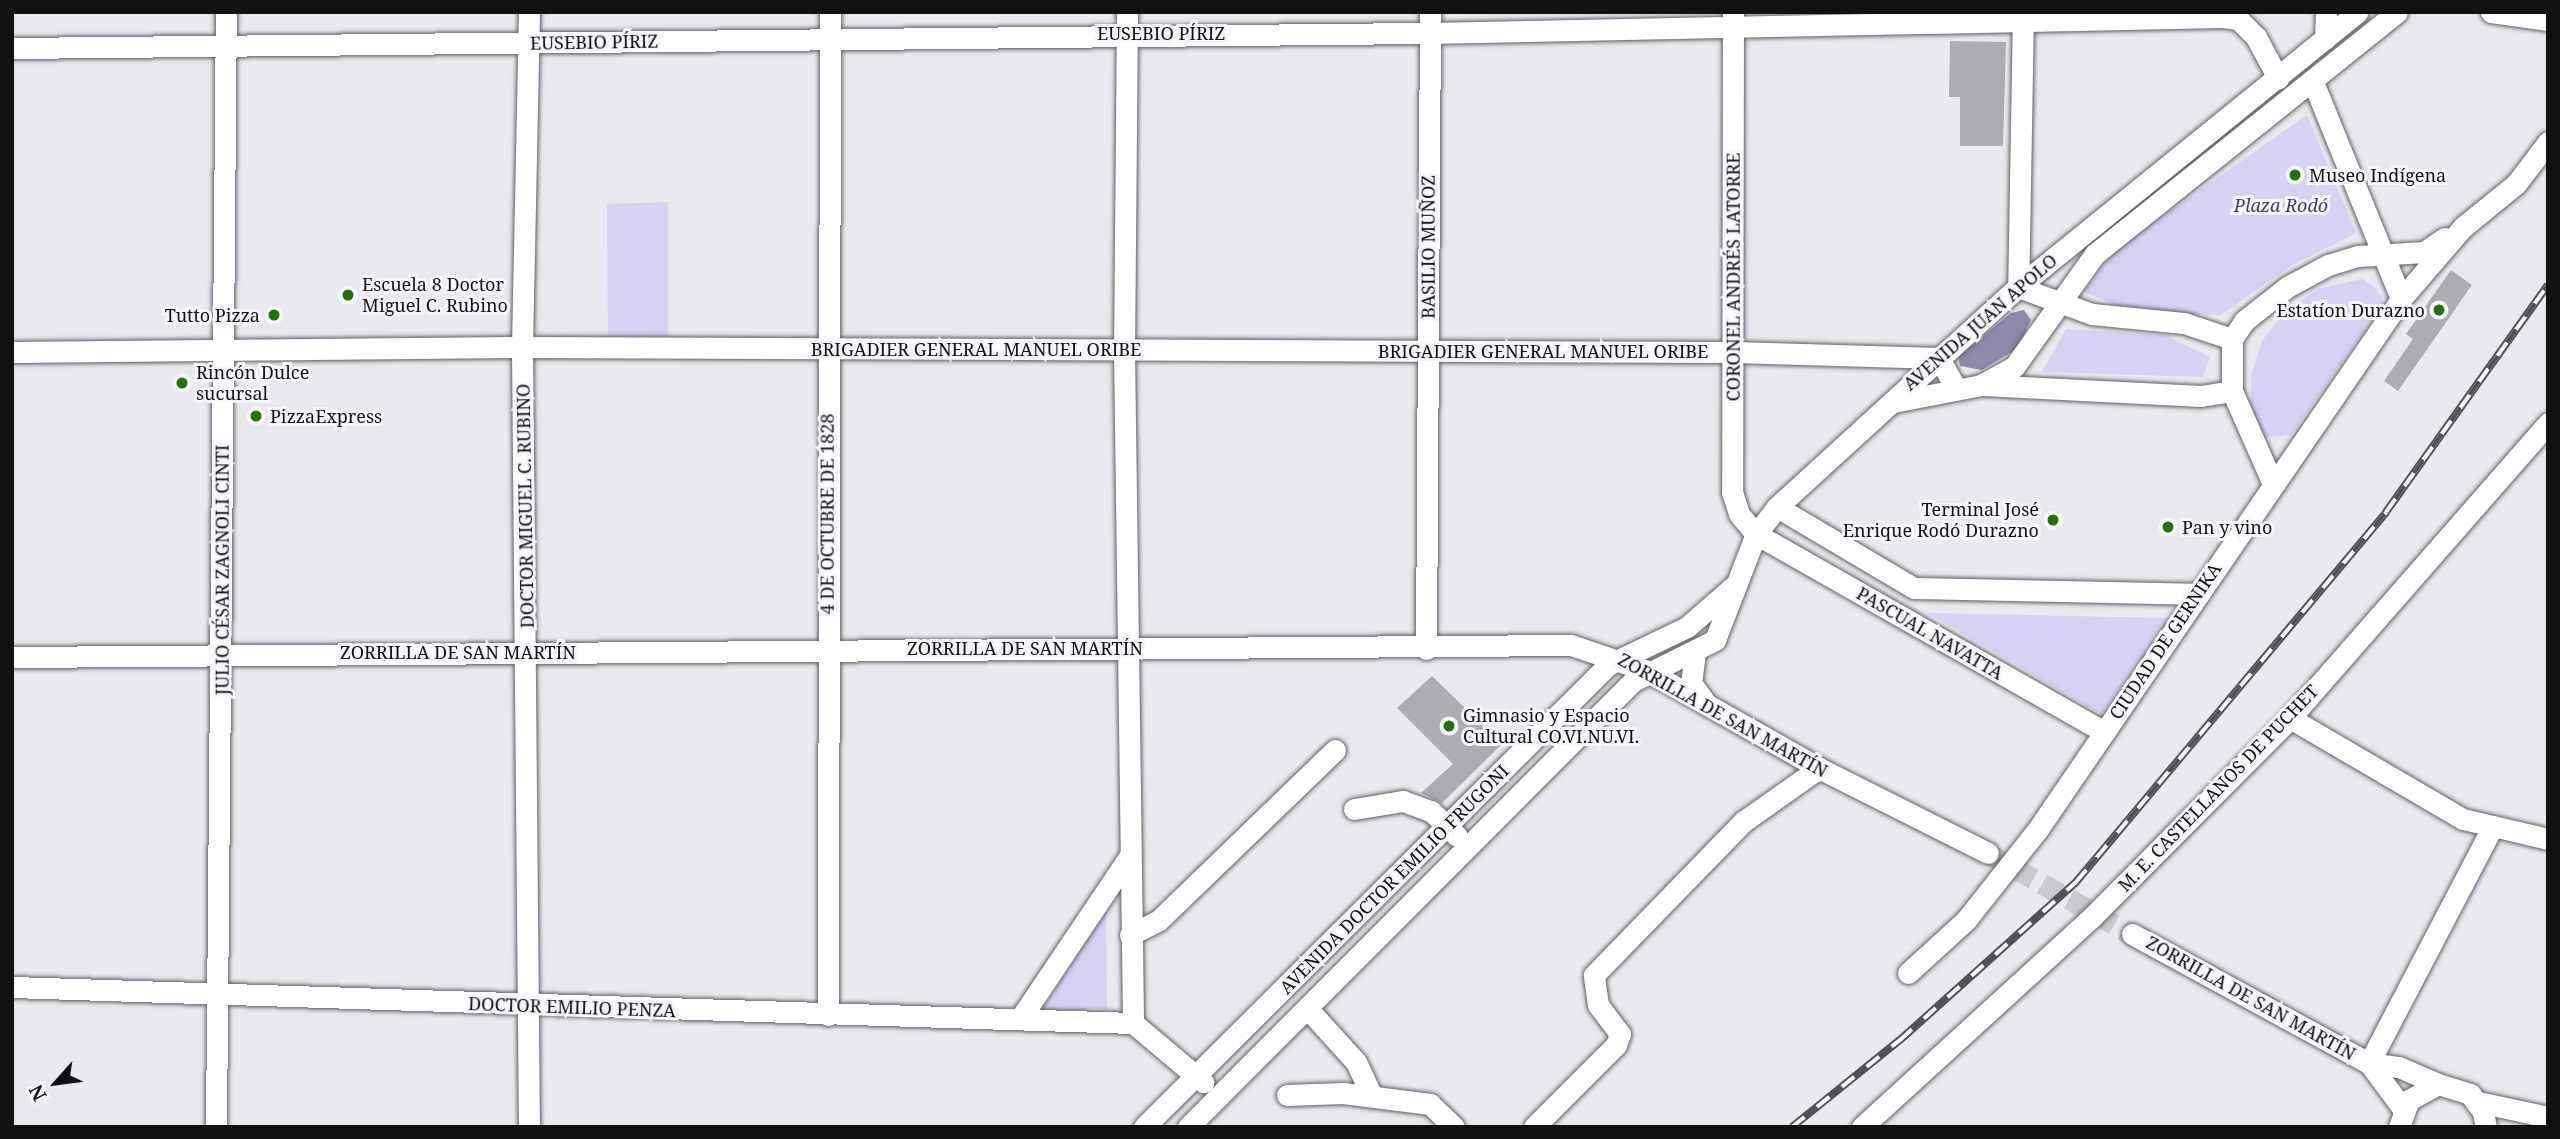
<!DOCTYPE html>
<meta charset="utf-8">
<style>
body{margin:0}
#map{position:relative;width:2560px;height:1139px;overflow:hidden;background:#e9e9f0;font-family:"Noto Serif",serif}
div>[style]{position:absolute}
.green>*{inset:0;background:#d5d2f2}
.water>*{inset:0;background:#8d8aaa}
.building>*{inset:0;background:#acacb3}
.minor-tunnel>*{height:21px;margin-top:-10.5px;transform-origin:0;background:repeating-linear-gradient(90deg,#c9c9cf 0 21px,transparent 0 31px)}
.roads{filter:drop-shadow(0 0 2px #616067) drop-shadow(0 0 2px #616067)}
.minor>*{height:21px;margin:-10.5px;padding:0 10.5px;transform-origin:10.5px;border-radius:10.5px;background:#fff}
.rail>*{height:8px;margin-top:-4px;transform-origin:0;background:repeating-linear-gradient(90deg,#f6f6fd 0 16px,#525255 0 32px);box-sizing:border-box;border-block:2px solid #525255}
.dots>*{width:19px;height:19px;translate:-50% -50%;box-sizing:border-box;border:4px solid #f6f6fd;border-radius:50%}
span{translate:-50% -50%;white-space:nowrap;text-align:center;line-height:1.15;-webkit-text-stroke:6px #f6f6fd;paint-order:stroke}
.street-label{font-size:18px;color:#111113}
.poi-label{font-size:18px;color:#111113}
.left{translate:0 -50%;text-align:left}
.right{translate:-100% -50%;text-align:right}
.park-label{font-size:18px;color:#413967;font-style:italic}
.frame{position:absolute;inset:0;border:14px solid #111113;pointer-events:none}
.north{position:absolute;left:21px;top:1048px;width:70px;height:70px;-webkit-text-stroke:5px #f6f6fd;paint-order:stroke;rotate:242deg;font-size:19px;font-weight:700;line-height:28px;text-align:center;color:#111113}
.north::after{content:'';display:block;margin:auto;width:24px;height:32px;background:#111113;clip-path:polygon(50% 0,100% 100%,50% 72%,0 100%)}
</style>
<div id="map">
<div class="green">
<i style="clip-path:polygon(2307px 115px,2356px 233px,2291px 266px,2221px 315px,2132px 311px,2084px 292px,2117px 248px)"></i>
<i style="clip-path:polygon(668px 202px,668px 338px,608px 337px,607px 204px)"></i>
<i style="clip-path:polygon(2362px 279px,2376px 288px,2384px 303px,2291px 435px,2265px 437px,2251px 406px,2251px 376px,2262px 341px,2285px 311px,2318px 289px)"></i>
<i style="clip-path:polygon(2066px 329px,2165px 335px,2210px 357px,2203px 377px,2042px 372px)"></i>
<i style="clip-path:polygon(1927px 613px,2171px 618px,2101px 714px)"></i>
<i style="clip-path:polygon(1106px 910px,1107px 1009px,1042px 1010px)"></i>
</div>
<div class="water">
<i style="clip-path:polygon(2024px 310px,2031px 320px,2018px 348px,1982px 370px,1960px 366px,1958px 357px,2011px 313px)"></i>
</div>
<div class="building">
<i style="clip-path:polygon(1950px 41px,2006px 42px,2003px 146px,1960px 146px,1960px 97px,1949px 97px)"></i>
<i style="clip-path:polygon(2451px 270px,2472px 285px,2398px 391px,2384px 381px,2413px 339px,2406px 334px)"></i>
<i style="clip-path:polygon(1432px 676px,1502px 744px,1442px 803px,1421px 793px,1453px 764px,1397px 708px)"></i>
</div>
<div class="minor-tunnel">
<i style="left:1988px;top:853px;width:165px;rotate:29.4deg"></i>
</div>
<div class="roads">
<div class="minor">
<i style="left:529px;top:12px;width:335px;rotate:91.2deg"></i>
<i style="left:522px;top:347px;width:780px;rotate:89.49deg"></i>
<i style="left:1127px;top:12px;width:337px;rotate:90.5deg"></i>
<i style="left:1124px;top:349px;width:674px;rotate:89.23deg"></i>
<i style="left:2023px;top:12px;width:275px;rotate:91deg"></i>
<i style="left:2018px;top:287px;width:79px;rotate:20deg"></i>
<i style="left:2092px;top:314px;width:92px;rotate:5.6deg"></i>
<i style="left:2184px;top:323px;width:51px;rotate:18.4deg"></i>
<i style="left:2491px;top:12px;width:58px;rotate:8deg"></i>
<i style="left:1733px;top:13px;width:479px;rotate:90.1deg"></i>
<i style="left:1732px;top:492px;width:23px;rotate:72deg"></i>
<i style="left:1739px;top:514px;width:26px;rotate:50deg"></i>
<i style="left:1756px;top:534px;width:401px;rotate:29.6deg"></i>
<i style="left:2325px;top:39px;width:27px;rotate:-88deg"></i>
<i style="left:12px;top:48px;width:1418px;rotate:-0.61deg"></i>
<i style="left:1430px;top:33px;width:793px;rotate:-1.16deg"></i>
<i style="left:2223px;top:17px;width:15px;rotate:8deg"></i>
<i style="left:2238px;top:19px;width:25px;rotate:45deg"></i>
<i style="left:2256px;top:37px;width:47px;rotate:61.8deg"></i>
<i style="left:2313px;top:82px;width:234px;rotate:67.9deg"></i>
<i style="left:12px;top:352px;width:510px;rotate:-0.56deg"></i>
<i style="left:522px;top:347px;width:1211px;rotate:0.24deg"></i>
<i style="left:1733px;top:352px;width:206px;rotate:1.7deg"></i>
<i style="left:1939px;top:358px;width:35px;rotate:61deg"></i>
<i style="left:1983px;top:385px;width:218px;rotate:2.9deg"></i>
<i style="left:2201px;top:396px;width:31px;rotate:-9deg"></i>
<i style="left:1893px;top:402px;width:90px;rotate:-10.9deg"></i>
<i style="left:1981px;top:385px;width:38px;rotate:-29deg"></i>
<i style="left:2014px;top:367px;width:139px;rotate:-54.4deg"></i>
<i style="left:2095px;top:254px;width:387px;rotate:-38.7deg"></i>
<i style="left:2273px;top:484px;width:102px;rotate:-113.8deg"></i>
<i style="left:2232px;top:391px;width:52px;rotate:-90deg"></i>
<i style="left:2232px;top:339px;width:22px;rotate:-56deg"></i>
<i style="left:2244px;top:321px;width:55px;rotate:-38.3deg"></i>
<i style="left:2287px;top:287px;width:47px;rotate:-28.2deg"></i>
<i style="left:2328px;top:265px;width:31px;rotate:-17deg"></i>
<i style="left:2358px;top:256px;width:66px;rotate:-3.5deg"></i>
<i style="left:2424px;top:252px;width:25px;rotate:-34deg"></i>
<i style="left:1777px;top:507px;width:159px;rotate:30.6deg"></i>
<i style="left:1914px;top:588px;width:281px;rotate:1.2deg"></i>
<i style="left:1426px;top:649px;width:637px;rotate:-89.64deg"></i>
<i style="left:1695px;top:652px;width:31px;rotate:97deg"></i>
<i style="left:1691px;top:683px;width:26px;rotate:54deg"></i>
<i style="left:12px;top:657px;width:1559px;rotate:-0.44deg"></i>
<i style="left:1571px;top:645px;width:81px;rotate:18.7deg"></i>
<i style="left:1648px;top:671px;width:197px;rotate:29.6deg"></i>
<i style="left:1819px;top:768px;width:189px;rotate:26.7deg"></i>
<i style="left:2290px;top:718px;width:200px;rotate:30.3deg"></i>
<i style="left:2463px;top:819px;width:87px;rotate:13.2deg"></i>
<i style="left:1354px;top:809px;width:50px;rotate:-9.3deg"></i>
<i style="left:1403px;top:801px;width:30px;rotate:20deg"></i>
<i style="left:1431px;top:811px;width:36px;rotate:44deg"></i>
<i style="left:2132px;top:934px;width:270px;rotate:28.6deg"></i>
<i style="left:2369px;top:1063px;width:30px;rotate:8deg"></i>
<i style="left:2399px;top:1067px;width:43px;rotate:23.6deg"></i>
<i style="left:1130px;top:935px;width:31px;rotate:-27deg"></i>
<i style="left:1158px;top:921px;width:246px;rotate:-44deg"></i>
<i style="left:1908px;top:973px;width:79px;rotate:-42.4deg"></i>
<i style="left:1966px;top:920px;width:116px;rotate:-51.6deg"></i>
<i style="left:2038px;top:829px;width:642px;rotate:-55.59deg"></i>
<i style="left:2401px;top:299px;width:95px;rotate:-49.3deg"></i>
<i style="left:2463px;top:227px;width:68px;rotate:-39.1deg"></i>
<i style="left:2516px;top:184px;width:53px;rotate:-52.7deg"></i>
<i style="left:12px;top:987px;width:1122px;rotate:1.84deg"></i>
<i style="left:1307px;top:1008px;width:73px;rotate:47.8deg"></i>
<i style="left:1356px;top:1062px;width:38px;rotate:65deg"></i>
<i style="left:828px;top:1015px;width:1003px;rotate:-89.89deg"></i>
<i style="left:1020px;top:1019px;width:194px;rotate:-56.1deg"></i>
<i style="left:1133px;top:1023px;width:92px;rotate:40.1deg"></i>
<i style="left:2369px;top:1063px;width:267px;rotate:-62.4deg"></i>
<i style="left:2369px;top:1063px;width:57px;rotate:53.5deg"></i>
<i style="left:1287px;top:1095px;width:56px;rotate:-2deg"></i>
<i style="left:1343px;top:1093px;width:88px;rotate:7.2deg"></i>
<i style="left:1430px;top:1104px;width:33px;rotate:44deg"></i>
<i style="left:2478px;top:1102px;width:72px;rotate:12.1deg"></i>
<i style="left:216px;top:1127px;width:1115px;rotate:-89.49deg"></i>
<i style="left:1144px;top:1127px;width:655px;rotate:-44.88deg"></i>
<i style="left:1608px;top:665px;width:88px;rotate:-25.7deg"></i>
<i style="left:1687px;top:627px;width:62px;rotate:-41.1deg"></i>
<i style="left:1188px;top:1127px;width:630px;rotate:-45.06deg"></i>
<i style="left:1633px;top:681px;width:92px;rotate:-26.6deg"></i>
<i style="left:1715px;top:640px;width:114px;rotate:-68.9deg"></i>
<i style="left:1756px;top:534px;width:34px;rotate:-52deg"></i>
<i style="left:1777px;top:507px;width:326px;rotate:-42.4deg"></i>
<i style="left:2018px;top:287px;width:437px;rotate:-39deg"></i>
<i style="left:1534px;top:1127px;width:116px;rotate:-45deg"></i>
<i style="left:1616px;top:1045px;width:12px;rotate:-70deg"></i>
<i style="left:1620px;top:1034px;width:36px;rotate:-127deg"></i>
<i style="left:1598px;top:1005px;width:30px;rotate:-98deg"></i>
<i style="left:1594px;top:975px;width:215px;rotate:-45.8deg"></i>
<i style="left:1744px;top:821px;width:92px;rotate:-35.2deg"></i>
<i style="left:1862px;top:1127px;width:310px;rotate:-42.4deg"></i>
<i style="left:2091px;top:918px;width:282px;rotate:-45.1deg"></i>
<i style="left:2290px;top:718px;width:392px;rotate:-48.8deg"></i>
<i style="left:2399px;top:1127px;width:29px;rotate:-70deg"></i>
<i style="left:2409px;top:1100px;width:33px;rotate:-29deg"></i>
<i style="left:2438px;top:1084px;width:34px;rotate:17deg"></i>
<i style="left:2470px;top:1094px;width:22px;rotate:54deg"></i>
<i style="left:2483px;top:1112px;width:15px;rotate:79deg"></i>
</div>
</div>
<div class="rail">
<i style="left:1792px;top:1127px;width:139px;rotate:-38.9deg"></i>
<i style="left:1900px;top:1040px;width:237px;rotate:-41.9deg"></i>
<i style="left:2076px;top:882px;width:483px;rotate:-50deg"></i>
<i style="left:2386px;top:512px;width:279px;rotate:-54.5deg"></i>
</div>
<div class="dots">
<i style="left:2295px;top:175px;background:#276e0d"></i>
<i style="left:348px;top:295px;background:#276e0d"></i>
<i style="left:2439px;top:310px;background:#276e0d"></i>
<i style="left:274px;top:315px;background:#276e0d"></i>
<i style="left:182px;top:383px;background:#276e0d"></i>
<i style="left:256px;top:416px;background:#276e0d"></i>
<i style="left:2053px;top:520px;background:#276e0d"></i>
<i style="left:2168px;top:527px;background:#276e0d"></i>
<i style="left:1449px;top:726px;background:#276e0d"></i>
</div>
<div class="street-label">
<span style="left:1161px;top:33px">EUSEBIO PÍRIZ</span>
<span style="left:594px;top:42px;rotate:-1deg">EUSEBIO PÍRIZ</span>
<span style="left:1428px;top:247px;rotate:-90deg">BASILIO MUÑOZ</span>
<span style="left:1733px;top:277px;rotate:-90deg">CORONEL ANDRÉS LATORRE</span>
<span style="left:1980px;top:322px;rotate:-41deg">AVENIDA JUAN APOLO</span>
<span style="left:976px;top:349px">BRIGADIER GENERAL MANUEL ORIBE</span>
<span style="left:1543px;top:351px">BRIGADIER GENERAL MANUEL ORIBE</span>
<span style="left:525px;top:506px;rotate:-91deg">DOCTOR MIGUEL C. RUBINO</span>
<span style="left:827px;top:514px;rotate:-90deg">4 DE OCTUBRE DE 1828</span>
<span style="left:222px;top:570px;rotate:-90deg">JULIO CÉSAR ZAGNOLI CINTI</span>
<span style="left:1930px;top:633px;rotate:30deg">PASCUAL NAVATTA</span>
<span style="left:2165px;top:641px;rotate:-56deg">CIUDAD DE GERNIKA</span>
<span style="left:1025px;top:648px">ZORRILLA DE SAN MARTÍN</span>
<span style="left:458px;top:652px">ZORRILLA DE SAN MARTÍN</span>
<span style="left:1723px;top:715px;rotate:29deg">ZORRILLA DE SAN MARTÍN</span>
<span style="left:2218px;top:788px;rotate:-46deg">M. E. CASTELLANOS DE PUCHET</span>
<span style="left:1394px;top:879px;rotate:-45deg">AVENIDA DOCTOR EMILIO FRUGONI</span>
<span style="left:2251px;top:998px;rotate:29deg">ZORRILLA DE SAN MARTÍN</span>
<span style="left:572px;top:1007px;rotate:2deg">DOCTOR EMILIO PENZA</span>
</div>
<div class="poi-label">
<span class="left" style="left:2309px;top:175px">Museo Indígena</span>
<span class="left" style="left:362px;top:295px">Escuela 8 Doctor<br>Miguel C. Rubino</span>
<span class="right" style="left:2425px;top:310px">Estatíon Durazno</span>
<span class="right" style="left:260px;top:315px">Tutto Pizza</span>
<span class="left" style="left:196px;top:383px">Rincón Dulce<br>sucursal</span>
<span class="left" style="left:270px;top:416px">PizzaExpress</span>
<span class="right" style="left:2039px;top:520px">Terminal José<br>Enrique Rodó Durazno</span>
<span class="left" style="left:2182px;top:527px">Pan y vino</span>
<span class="left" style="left:1463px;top:726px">Gimnasio y Espacio<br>Cultural CO.VI.NU.VI.</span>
</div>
<div class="park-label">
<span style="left:2281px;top:205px">Plaza Rodó</span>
</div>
<div class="frame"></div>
<div class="north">N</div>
</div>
